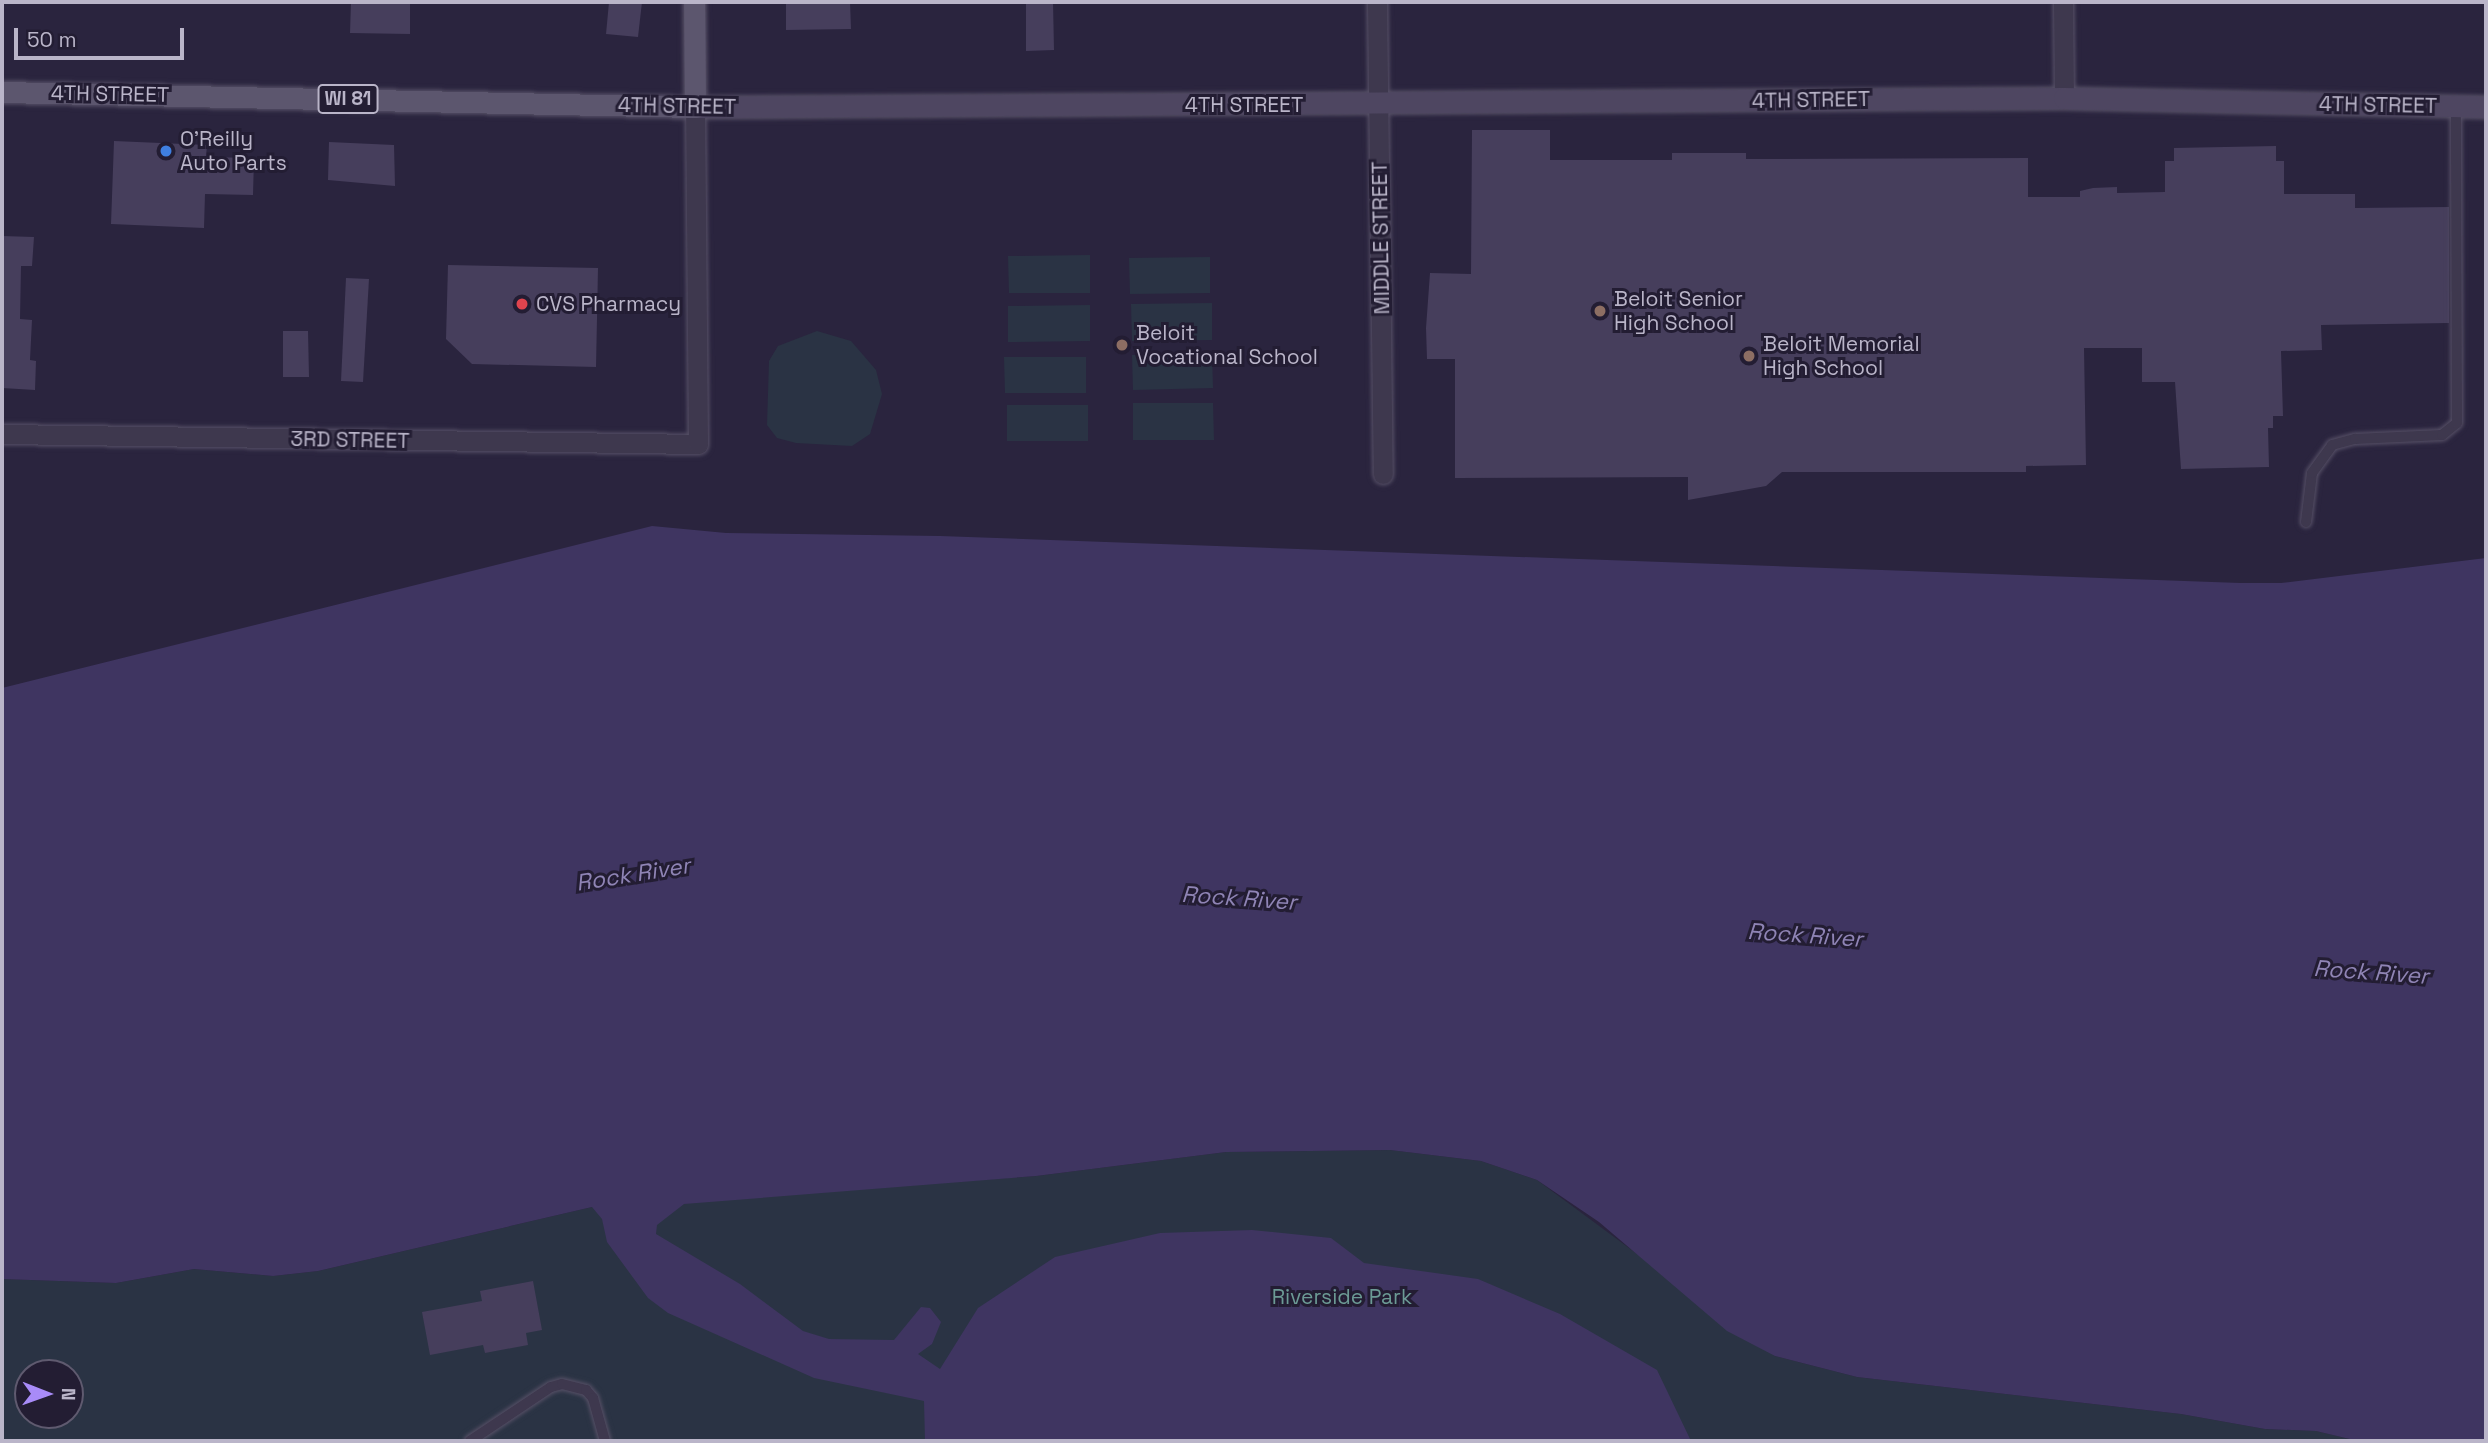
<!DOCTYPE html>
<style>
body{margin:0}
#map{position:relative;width:2488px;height:1443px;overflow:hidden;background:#2a243e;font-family:"Space Grotesk",sans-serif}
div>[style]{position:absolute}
.green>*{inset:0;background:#2a3344}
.water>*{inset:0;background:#3f3561}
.building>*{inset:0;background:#463e5c}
.roads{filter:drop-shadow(0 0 2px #565066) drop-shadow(0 0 2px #565066)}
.lane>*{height:10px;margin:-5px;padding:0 5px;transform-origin:5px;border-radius:5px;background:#3e384e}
.street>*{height:19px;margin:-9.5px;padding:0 9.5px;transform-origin:9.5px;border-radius:9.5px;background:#3e384e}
.secondary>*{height:21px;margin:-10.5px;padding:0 10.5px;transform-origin:10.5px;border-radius:10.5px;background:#4e4661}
.primary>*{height:21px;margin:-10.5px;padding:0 10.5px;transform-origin:10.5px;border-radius:10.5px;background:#5c566e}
.dots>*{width:19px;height:19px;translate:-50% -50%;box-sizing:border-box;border:4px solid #231d33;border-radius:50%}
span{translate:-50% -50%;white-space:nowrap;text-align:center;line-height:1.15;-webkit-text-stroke:6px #231d33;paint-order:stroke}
.shield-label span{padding:2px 5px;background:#231d33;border:2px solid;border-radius:5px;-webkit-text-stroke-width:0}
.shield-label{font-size:19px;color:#bab5c9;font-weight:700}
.street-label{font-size:21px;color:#bab5c9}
.poi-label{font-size:21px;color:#bab5c9}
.left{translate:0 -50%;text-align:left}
.park-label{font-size:21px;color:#6c9a95}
.water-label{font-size:23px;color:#8f84b5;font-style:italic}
.frame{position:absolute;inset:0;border:4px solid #bab5c9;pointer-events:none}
.north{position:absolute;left:14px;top:1359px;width:70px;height:70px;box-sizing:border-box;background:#231d33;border:2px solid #5f5a6f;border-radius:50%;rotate:91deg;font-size:19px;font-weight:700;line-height:28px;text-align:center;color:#bab5c9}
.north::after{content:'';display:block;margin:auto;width:24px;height:32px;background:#a88bf8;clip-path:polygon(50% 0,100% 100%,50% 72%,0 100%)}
.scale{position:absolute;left:14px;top:28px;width:170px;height:32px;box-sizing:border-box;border:4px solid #bab5c9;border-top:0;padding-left:9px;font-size:21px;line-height:24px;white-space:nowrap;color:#bab5c9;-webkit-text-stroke:5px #231d33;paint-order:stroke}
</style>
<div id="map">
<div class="green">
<i style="clip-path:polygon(1090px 255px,1090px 293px,1009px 293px,1008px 256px)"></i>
<i style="clip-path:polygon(1210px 257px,1210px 293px,1130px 294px,1129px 258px)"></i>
<i style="clip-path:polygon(1212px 303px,1212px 340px,1132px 341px,1131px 304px)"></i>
<i style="clip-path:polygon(1090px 305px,1090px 341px,1008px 342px,1008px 306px)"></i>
<i style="clip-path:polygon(817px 331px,851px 341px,876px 370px,882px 394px,870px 434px,852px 446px,796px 443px,777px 438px,767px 425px,769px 361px,778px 346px)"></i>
<i style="clip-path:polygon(1212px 354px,1213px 388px,1133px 390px,1132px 355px)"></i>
<i style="clip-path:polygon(1004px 357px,1086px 357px,1086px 393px,1005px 393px)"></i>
<i style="clip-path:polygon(1133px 403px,1213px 403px,1214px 440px,1133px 440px)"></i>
<i style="clip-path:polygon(1007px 405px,1088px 405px,1088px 441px,1007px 441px)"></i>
<i style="clip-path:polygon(evenodd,1390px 1150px,1481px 1161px,1537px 1180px,1775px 1356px,1857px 1377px,2181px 1414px,2265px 1429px,2316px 1431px,2358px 1441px,2px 1441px,2px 1279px,116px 1283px,194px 1269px,273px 1276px,318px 1271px,592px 1207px,1036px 1176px,1226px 1152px,1390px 1150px,28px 1373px,70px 1373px,70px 1415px,28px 1415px,28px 1373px)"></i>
</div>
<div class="water">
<i style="clip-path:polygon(652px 526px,726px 533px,940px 536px,2240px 583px,2281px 583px,2486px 558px,2486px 1441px,2358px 1441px,2316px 1431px,2265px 1429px,2181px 1414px,1857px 1377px,1775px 1356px,1727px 1331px,1599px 1222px,1537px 1180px,1481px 1161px,1390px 1150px,1226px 1152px,1036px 1176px,684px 1204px,657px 1225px,656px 1234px,740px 1284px,803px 1331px,829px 1339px,894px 1340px,921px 1307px,930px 1308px,941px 1322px,932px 1344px,918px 1354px,940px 1369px,978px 1308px,1055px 1257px,1160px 1233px,1252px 1230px,1331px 1238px,1364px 1263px,1478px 1279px,1560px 1314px,1657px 1370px,1691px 1441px,925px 1441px,924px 1401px,814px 1378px,668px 1313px,648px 1298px,607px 1242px,602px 1219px,592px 1207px,318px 1271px,273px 1276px,194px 1269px,116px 1283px,2px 1279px,2px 688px)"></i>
</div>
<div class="building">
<i style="clip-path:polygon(351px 2px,410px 2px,410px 34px,350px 33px)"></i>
<i style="clip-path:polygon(609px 2px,642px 2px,638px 37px,606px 34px)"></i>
<i style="clip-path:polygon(786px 2px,850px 2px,851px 29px,786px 30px)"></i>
<i style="clip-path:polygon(1026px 2px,1053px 2px,1054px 50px,1026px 51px)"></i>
<i style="clip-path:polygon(1472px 130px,1550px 130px,1550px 160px,1672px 160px,1672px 153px,1746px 153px,1746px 159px,2028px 158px,2028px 197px,2080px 197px,2080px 191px,2093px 188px,2117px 187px,2117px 193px,2165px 192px,2165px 161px,2174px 161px,2174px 148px,2276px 146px,2276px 161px,2284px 161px,2284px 194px,2355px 194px,2355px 208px,2449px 207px,2449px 323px,2321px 325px,2322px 350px,2281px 351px,2283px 416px,2273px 416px,2273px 428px,2268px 428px,2269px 467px,2181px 469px,2175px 382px,2142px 382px,2142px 348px,2084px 348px,2086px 465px,2026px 466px,2026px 472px,1782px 472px,1766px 486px,1688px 500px,1688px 477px,1455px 478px,1455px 359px,1427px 359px,1426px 328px,1430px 273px,1471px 274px)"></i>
<i style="clip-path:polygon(114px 141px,207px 145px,206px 157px,254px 158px,253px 195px,205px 194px,204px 228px,111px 224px)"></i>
<i style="clip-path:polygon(329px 142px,394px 145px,395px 186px,328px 180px)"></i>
<i style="clip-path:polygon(2px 236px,34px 237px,32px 266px,21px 266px,20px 319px,32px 320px,30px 360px,36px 361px,35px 390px,2px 388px)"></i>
<i style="clip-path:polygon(448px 265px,598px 268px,596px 367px,472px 364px,446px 339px)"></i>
<i style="clip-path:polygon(346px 278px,369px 279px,363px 382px,341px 381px)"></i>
<i style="clip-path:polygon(283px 331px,308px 331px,309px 377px,283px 377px)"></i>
<i style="clip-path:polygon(533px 1281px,542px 1330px,526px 1333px,528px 1345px,485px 1353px,483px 1345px,430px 1355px,422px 1312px,482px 1301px,480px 1291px)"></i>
</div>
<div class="roads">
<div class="lane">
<i style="left:2306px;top:522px;width:49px;rotate:-83deg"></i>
<i style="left:2312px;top:473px;width:34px;rotate:-54deg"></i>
<i style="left:2332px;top:445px;width:24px;rotate:-15deg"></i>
<i style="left:2355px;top:439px;width:87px;rotate:-2.6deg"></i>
<i style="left:2442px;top:435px;width:19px;rotate:-39deg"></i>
<i style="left:2457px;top:423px;width:316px;rotate:-90.2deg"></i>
<i style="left:470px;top:1441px;width:97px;rotate:-33.7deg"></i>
<i style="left:551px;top:1387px;width:11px;rotate:-15deg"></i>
<i style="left:562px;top:1384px;width:25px;rotate:14deg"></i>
<i style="left:586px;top:1390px;width:11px;rotate:49deg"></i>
<i style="left:593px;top:1398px;width:45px;rotate:74.4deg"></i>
</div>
<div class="street">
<i style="left:1377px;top:2px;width:472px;rotate:89.3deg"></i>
<i style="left:2063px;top:2px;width:96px;rotate:89.4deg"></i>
<i style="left:2px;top:434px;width:696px;rotate:0.82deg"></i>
<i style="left:698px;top:444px;width:337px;rotate:-90.5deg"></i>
</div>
<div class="secondary">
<i style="left:695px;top:107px;width:1369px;rotate:-0.38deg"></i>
<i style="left:2064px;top:98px;width:422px;rotate:1.2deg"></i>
</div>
<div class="primary">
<i style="left:2px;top:92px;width:693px;rotate:1.24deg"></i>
<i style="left:695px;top:107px;width:105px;rotate:-90.5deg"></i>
</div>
</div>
<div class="dots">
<i style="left:166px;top:151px;background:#3f7fe0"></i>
<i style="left:522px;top:304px;background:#e0444e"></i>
<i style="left:1600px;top:311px;background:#8d6e63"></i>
<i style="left:1122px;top:345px;background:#8d6e63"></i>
<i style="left:1749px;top:356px;background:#8d6e63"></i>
</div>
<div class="shield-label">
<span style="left:348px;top:99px">WI 81</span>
</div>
<div class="street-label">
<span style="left:110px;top:94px;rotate:1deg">4TH STREET</span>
<span style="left:1811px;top:100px;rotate:-1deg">4TH STREET</span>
<span style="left:1244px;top:105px">4TH STREET</span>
<span style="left:2378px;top:105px;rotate:1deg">4TH STREET</span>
<span style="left:677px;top:106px;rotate:1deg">4TH STREET</span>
<span style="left:1381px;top:238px;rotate:-91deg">MIDDLE STREET</span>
<span style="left:350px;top:440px;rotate:1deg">3RD STREET</span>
</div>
<div class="poi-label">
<span class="left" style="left:180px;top:151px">O'Reilly<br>Auto Parts</span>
<span class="left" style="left:1614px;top:311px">Beloit Senior<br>High School</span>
<span class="left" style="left:536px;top:304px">CVS Pharmacy</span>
<span class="left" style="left:1136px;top:345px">Beloit<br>Vocational School</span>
<span class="left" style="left:1763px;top:356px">Beloit Memorial<br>High School</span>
</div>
<div class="park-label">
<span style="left:1342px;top:1297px">Riverside Park</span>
</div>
<div class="water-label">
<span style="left:633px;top:874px;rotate:-9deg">Rock River</span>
<span style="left:1239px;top:898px;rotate:4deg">Rock River</span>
<span style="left:1805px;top:935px;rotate:4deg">Rock River</span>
<span style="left:2371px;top:972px;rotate:4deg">Rock River</span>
</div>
<div class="frame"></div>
<div class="north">N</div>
<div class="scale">50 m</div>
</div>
